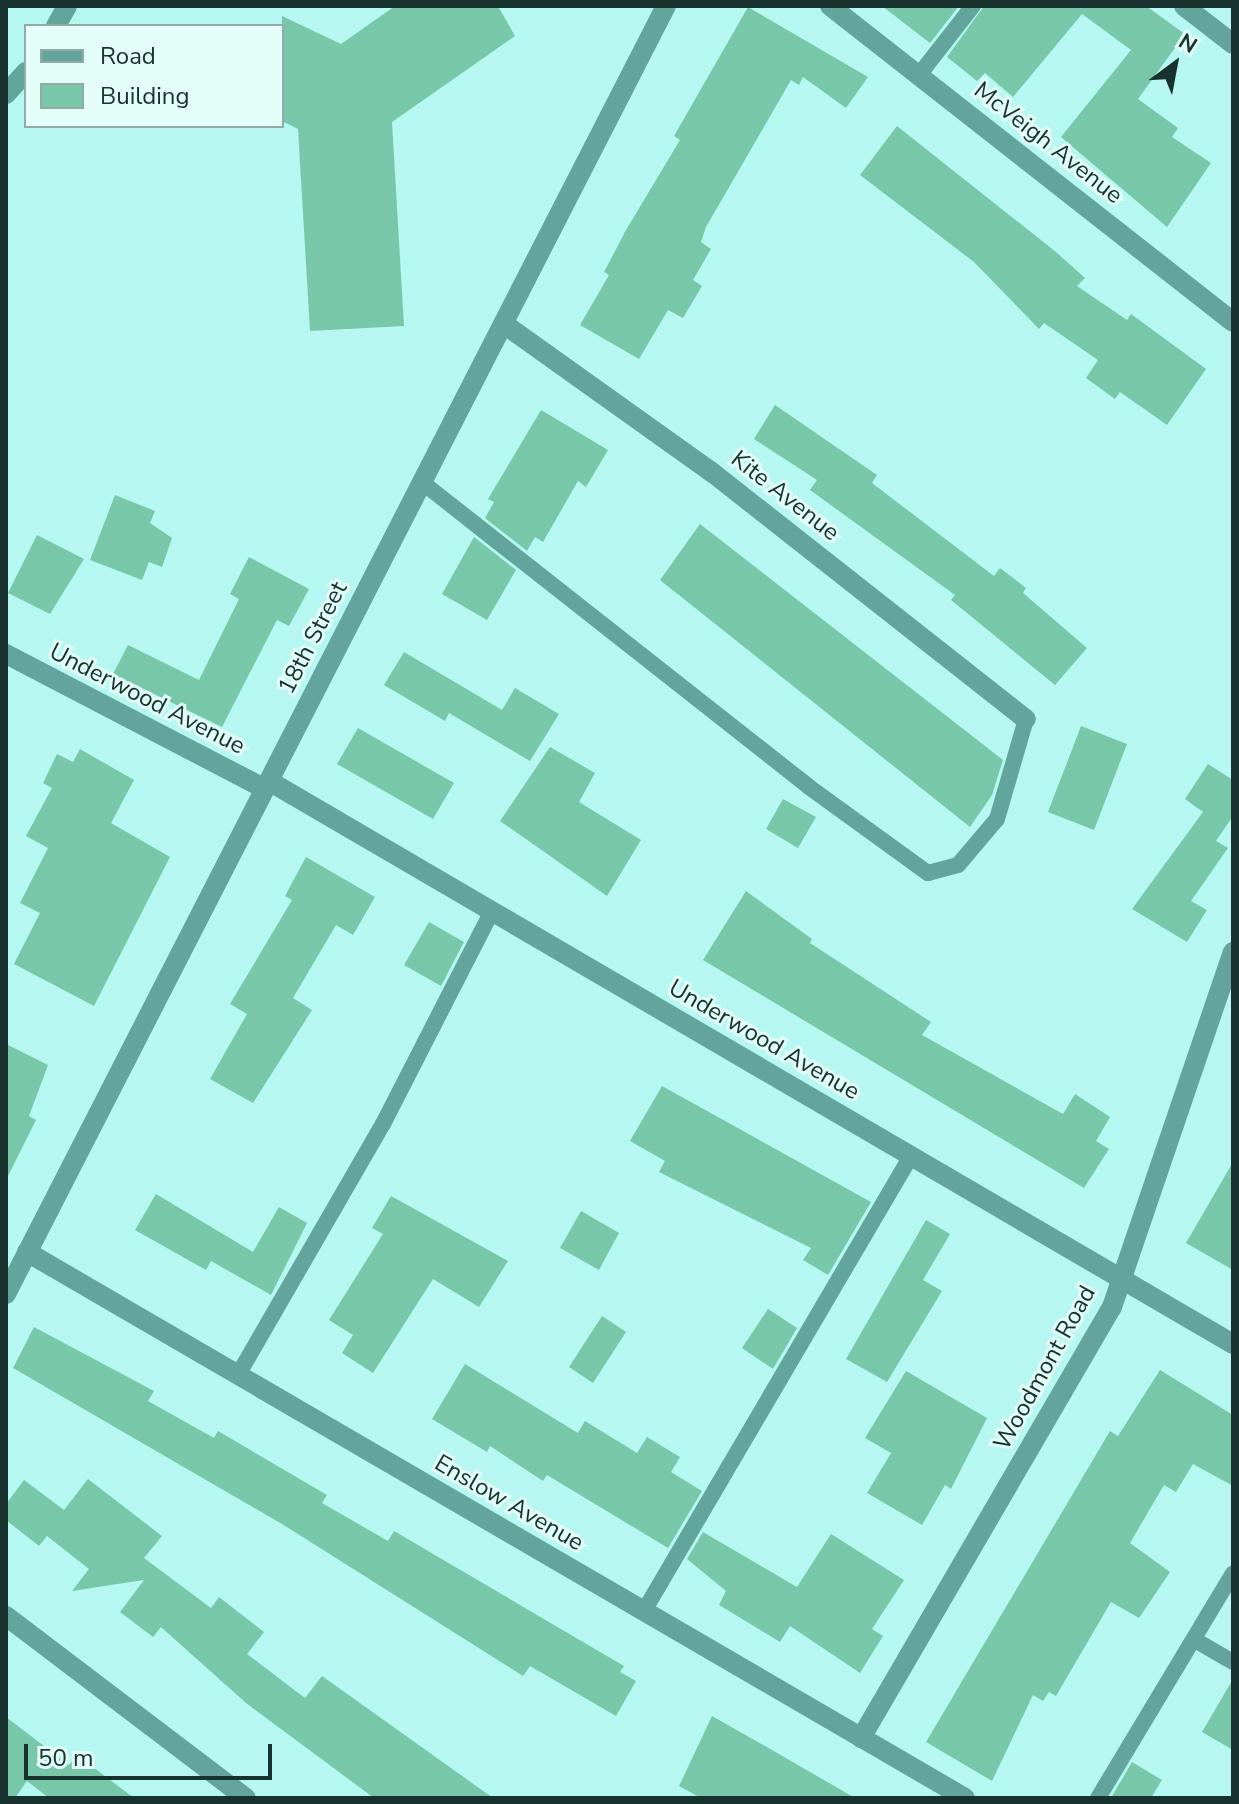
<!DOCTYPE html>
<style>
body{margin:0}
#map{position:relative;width:1239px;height:1804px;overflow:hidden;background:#b6f8f1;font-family:"Nunito Sans",sans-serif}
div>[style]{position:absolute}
.building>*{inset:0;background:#78c7a9}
.lane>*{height:16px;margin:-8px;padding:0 8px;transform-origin:8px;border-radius:8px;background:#63a49d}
.street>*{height:20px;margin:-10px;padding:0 10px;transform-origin:10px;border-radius:10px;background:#63a49d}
span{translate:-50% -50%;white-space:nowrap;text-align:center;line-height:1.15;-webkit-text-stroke:6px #e3fdf9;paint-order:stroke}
.street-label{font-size:24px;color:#17322f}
.frame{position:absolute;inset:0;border:8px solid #17322f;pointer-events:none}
.legend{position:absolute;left:24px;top:24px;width:260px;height:104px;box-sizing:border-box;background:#e3fdf9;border:2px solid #91aca8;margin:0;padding:10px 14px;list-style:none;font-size:24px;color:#17322f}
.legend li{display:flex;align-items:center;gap:16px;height:40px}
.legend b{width:40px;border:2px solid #91aca8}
.north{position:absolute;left:1135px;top:24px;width:80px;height:80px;-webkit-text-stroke:6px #e3fdf9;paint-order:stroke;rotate:32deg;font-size:22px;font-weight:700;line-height:32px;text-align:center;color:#17322f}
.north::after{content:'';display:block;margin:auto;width:28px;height:36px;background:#17322f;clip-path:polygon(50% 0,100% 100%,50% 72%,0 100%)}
.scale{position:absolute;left:24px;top:1744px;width:248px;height:36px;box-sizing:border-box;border:4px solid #17322f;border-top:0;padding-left:10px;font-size:24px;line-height:28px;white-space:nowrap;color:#17322f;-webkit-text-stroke:6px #e3fdf9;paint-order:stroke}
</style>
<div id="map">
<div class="building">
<i style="clip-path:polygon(395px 6px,498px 6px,515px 36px,392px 122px,404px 326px,310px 331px,298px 129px,282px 121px,282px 16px,341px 44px)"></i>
<i style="clip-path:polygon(882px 6px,959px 6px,930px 43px)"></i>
<i style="clip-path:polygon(984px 6px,1146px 6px,1185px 34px,1138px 99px,1178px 128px,1172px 137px,1211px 163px,1167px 227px,1061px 137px,1131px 50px,1082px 14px,1013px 97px,985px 73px,977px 81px,947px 57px)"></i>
<i style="clip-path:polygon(748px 7px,868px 77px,846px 108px,803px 77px,799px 85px,791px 80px,706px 227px,701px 242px,711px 249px,693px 280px,702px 286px,683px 318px,668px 310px,639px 359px,580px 325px,609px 275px,604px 272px,626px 230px,680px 140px,674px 136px)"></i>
<i style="clip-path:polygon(897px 126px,1056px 252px,1085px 278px,1077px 286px,1127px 320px,1131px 314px,1206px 369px,1167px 425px,1120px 392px,1115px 399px,1086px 378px,1098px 360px,1044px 323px,1039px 329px,974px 262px,860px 175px)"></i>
<i style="clip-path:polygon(775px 405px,877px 475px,872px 483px,994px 576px,1000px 568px,1026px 588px,1023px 593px,1087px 648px,1055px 685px,951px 600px,955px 595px,810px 490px,817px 480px,754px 439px)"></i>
<i style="clip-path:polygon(541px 410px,608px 450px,586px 487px,578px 481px,543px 542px,535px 537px,527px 551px,485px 518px,494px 502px,488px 499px)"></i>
<i style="clip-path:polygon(115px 495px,155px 511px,150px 523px,172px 538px,162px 567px,149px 562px,142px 580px,90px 560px)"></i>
<i style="clip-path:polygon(700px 524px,1003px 760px,992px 795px,970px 827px,660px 580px)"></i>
<i style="clip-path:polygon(37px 535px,84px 559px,50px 614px,8px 593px)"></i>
<i style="clip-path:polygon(474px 537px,516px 570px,487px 620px,442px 594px)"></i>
<i style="clip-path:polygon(249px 557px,309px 589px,289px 626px,277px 620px,222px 727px,113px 674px,128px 645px,199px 680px,239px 599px,230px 594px)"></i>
<i style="clip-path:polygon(404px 652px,502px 710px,515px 688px,559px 714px,530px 761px,449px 713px,445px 721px,384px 685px)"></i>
<i style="clip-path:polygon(1081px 726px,1127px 744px,1094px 830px,1048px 812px)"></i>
<i style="clip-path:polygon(358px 728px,454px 783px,433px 819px,337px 764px)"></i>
<i style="clip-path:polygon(550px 747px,595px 773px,579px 802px,641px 840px,607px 896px,500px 821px)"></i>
<i style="clip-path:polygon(80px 749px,134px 780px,111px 823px,170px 857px,94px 1006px,14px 964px,40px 913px,20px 903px,48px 848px,26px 836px,52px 788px,43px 783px,57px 754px,73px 762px)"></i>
<i style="clip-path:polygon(1208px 764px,1233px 780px,1233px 816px,1216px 841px,1228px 848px,1191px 901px,1207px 910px,1187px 942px,1132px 909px,1203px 812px,1185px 799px)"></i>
<i style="clip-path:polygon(783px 799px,816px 817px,798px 848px,766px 829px)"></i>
<i style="clip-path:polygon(306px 857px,375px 897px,353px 935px,336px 925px,293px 998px,312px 1010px,253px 1103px,210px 1079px,247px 1014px,230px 1004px,292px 900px,285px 896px)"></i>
<i style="clip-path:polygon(746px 891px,812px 939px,810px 943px,931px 1022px,922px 1035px,1063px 1114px,1075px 1094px,1110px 1117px,1096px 1141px,1109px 1149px,1084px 1188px,703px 960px)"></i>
<i style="clip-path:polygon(429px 922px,464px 942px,441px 986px,404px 965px)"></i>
<i style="clip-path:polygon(6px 1044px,48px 1065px,29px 1116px,36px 1120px,6px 1180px)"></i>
<i style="clip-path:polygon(662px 1086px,871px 1202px,828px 1275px,803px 1260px,811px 1248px,659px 1172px,665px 1161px,630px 1141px)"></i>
<i style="clip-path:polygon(1233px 1162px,1233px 1270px,1186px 1243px)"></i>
<i style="clip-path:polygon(156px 1194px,253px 1252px,279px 1207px,307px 1223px,271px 1295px,211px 1261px,206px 1270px,135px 1230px)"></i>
<i style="clip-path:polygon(391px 1196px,508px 1261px,479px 1307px,433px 1279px,373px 1373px,342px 1353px,353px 1335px,329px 1320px,383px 1234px,372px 1228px)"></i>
<i style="clip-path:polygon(581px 1211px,619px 1233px,599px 1270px,560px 1248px)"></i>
<i style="clip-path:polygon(926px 1220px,950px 1234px,923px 1280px,942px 1291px,887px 1382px,846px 1359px)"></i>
<i style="clip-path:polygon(768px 1309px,797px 1328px,773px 1369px,742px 1348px)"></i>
<i style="clip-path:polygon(602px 1316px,626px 1332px,593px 1383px,569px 1367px)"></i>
<i style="clip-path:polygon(34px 1327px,154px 1391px,148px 1401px,214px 1438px,218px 1431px,327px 1495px,322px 1503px,388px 1541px,394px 1531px,624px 1666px,620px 1672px,636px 1681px,616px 1716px,530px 1666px,523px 1676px,282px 1524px,13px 1368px)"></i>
<i style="clip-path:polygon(465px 1364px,578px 1433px,585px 1421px,637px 1453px,647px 1437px,680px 1457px,671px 1472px,702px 1491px,668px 1548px,547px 1475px,543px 1481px,490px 1446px,487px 1452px,432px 1419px)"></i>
<i style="clip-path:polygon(1160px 1370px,1233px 1415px,1233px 1486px,1193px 1464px,1176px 1492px,1164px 1485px,1130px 1543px,1170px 1572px,1139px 1618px,1111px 1602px,1056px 1696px,1049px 1692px,1043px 1701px,1033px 1695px,992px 1781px,926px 1742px,1110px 1431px,1118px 1436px)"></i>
<i style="clip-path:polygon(906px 1371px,987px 1418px,951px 1489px,945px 1485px,922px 1525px,867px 1493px,891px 1453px,865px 1438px)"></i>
<i style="clip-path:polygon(88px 1479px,162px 1536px,144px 1558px,211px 1608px,219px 1597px,264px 1632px,247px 1654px,305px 1698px,322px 1676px,493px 1798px,374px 1798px,246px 1703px,161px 1627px,153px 1637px,120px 1612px,144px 1580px,72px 1591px,89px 1569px,47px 1536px,39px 1546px,6px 1520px,6px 1504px,24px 1480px,64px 1510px)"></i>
<i style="clip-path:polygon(703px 1532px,797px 1587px,831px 1534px,904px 1580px,872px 1629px,883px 1636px,860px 1673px,790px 1626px,780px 1642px,719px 1605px,726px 1591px,687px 1559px)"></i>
<i style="clip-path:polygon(1233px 1679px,1233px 1750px,1202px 1732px)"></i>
<i style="clip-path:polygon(712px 1716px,772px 1750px,855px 1798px,701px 1798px,679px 1786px)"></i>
<i style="clip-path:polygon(6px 1717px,69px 1765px,77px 1755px,134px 1798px,49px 1798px,27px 1781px,15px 1798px,6px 1798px)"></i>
<i style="clip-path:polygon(1132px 1762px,1162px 1780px,1151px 1798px,1111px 1798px)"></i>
</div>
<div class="lane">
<i style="left:919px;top:75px;width:88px;rotate:-52deg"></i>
<i style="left:423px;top:483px;width:491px;rotate:38.2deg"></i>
<i style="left:809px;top:787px;width:147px;rotate:35.9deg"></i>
<i style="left:928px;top:873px;width:31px;rotate:-15deg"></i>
<i style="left:958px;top:865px;width:60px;rotate:-49.7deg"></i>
<i style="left:997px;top:819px;width:104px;rotate:-73.8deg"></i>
<i style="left:238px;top:1375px;width:290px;rotate:-60deg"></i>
<i style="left:383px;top:1124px;width:239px;rotate:-62.9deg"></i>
<i style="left:644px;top:1611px;width:528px;rotate:-59.6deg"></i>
<i style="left:1195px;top:1640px;width:44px;rotate:30.1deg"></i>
<i style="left:1098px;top:1798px;width:262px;rotate:-59deg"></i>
</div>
<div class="street">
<i style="left:830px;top:6px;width:512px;rotate:38.1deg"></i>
<i style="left:1184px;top:6px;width:62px;rotate:37.8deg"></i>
<i style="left:56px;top:26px;width:23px;rotate:-61deg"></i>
<i style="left:6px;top:94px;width:30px;rotate:-48deg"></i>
<i style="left:504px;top:324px;width:257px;rotate:35.5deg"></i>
<i style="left:713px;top:473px;width:398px;rotate:38.2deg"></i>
<i style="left:6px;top:654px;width:292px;rotate:27.5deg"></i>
<i style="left:269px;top:781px;width:1116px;rotate:30.29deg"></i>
<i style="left:27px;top:1252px;width:1085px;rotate:30.2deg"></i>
<i style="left:6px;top:1294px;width:1447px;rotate:-62.87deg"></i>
<i style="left:6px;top:1616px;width:301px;rotate:37.2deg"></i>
<i style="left:861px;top:1738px;width:499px;rotate:-59.8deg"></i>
<i style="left:1112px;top:1307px;width:375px;rotate:-71.2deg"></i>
</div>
<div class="street-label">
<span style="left:1048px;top:143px;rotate:38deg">McVeigh Avenue</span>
<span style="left:785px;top:496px;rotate:38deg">Kite Avenue</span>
<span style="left:313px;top:638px;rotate:-63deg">18th Street</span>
<span style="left:147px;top:699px;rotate:27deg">Underwood Avenue</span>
<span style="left:764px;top:1040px;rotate:30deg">Underwood Avenue</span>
<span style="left:1045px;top:1368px;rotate:-61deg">Woodmont Road</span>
<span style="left:509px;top:1503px;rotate:30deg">Enslow Avenue</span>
</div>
<div class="frame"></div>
<ul class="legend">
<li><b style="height:10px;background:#63a49d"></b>Road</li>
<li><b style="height:22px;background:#78c7a9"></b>Building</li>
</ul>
<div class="north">N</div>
<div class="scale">50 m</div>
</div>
